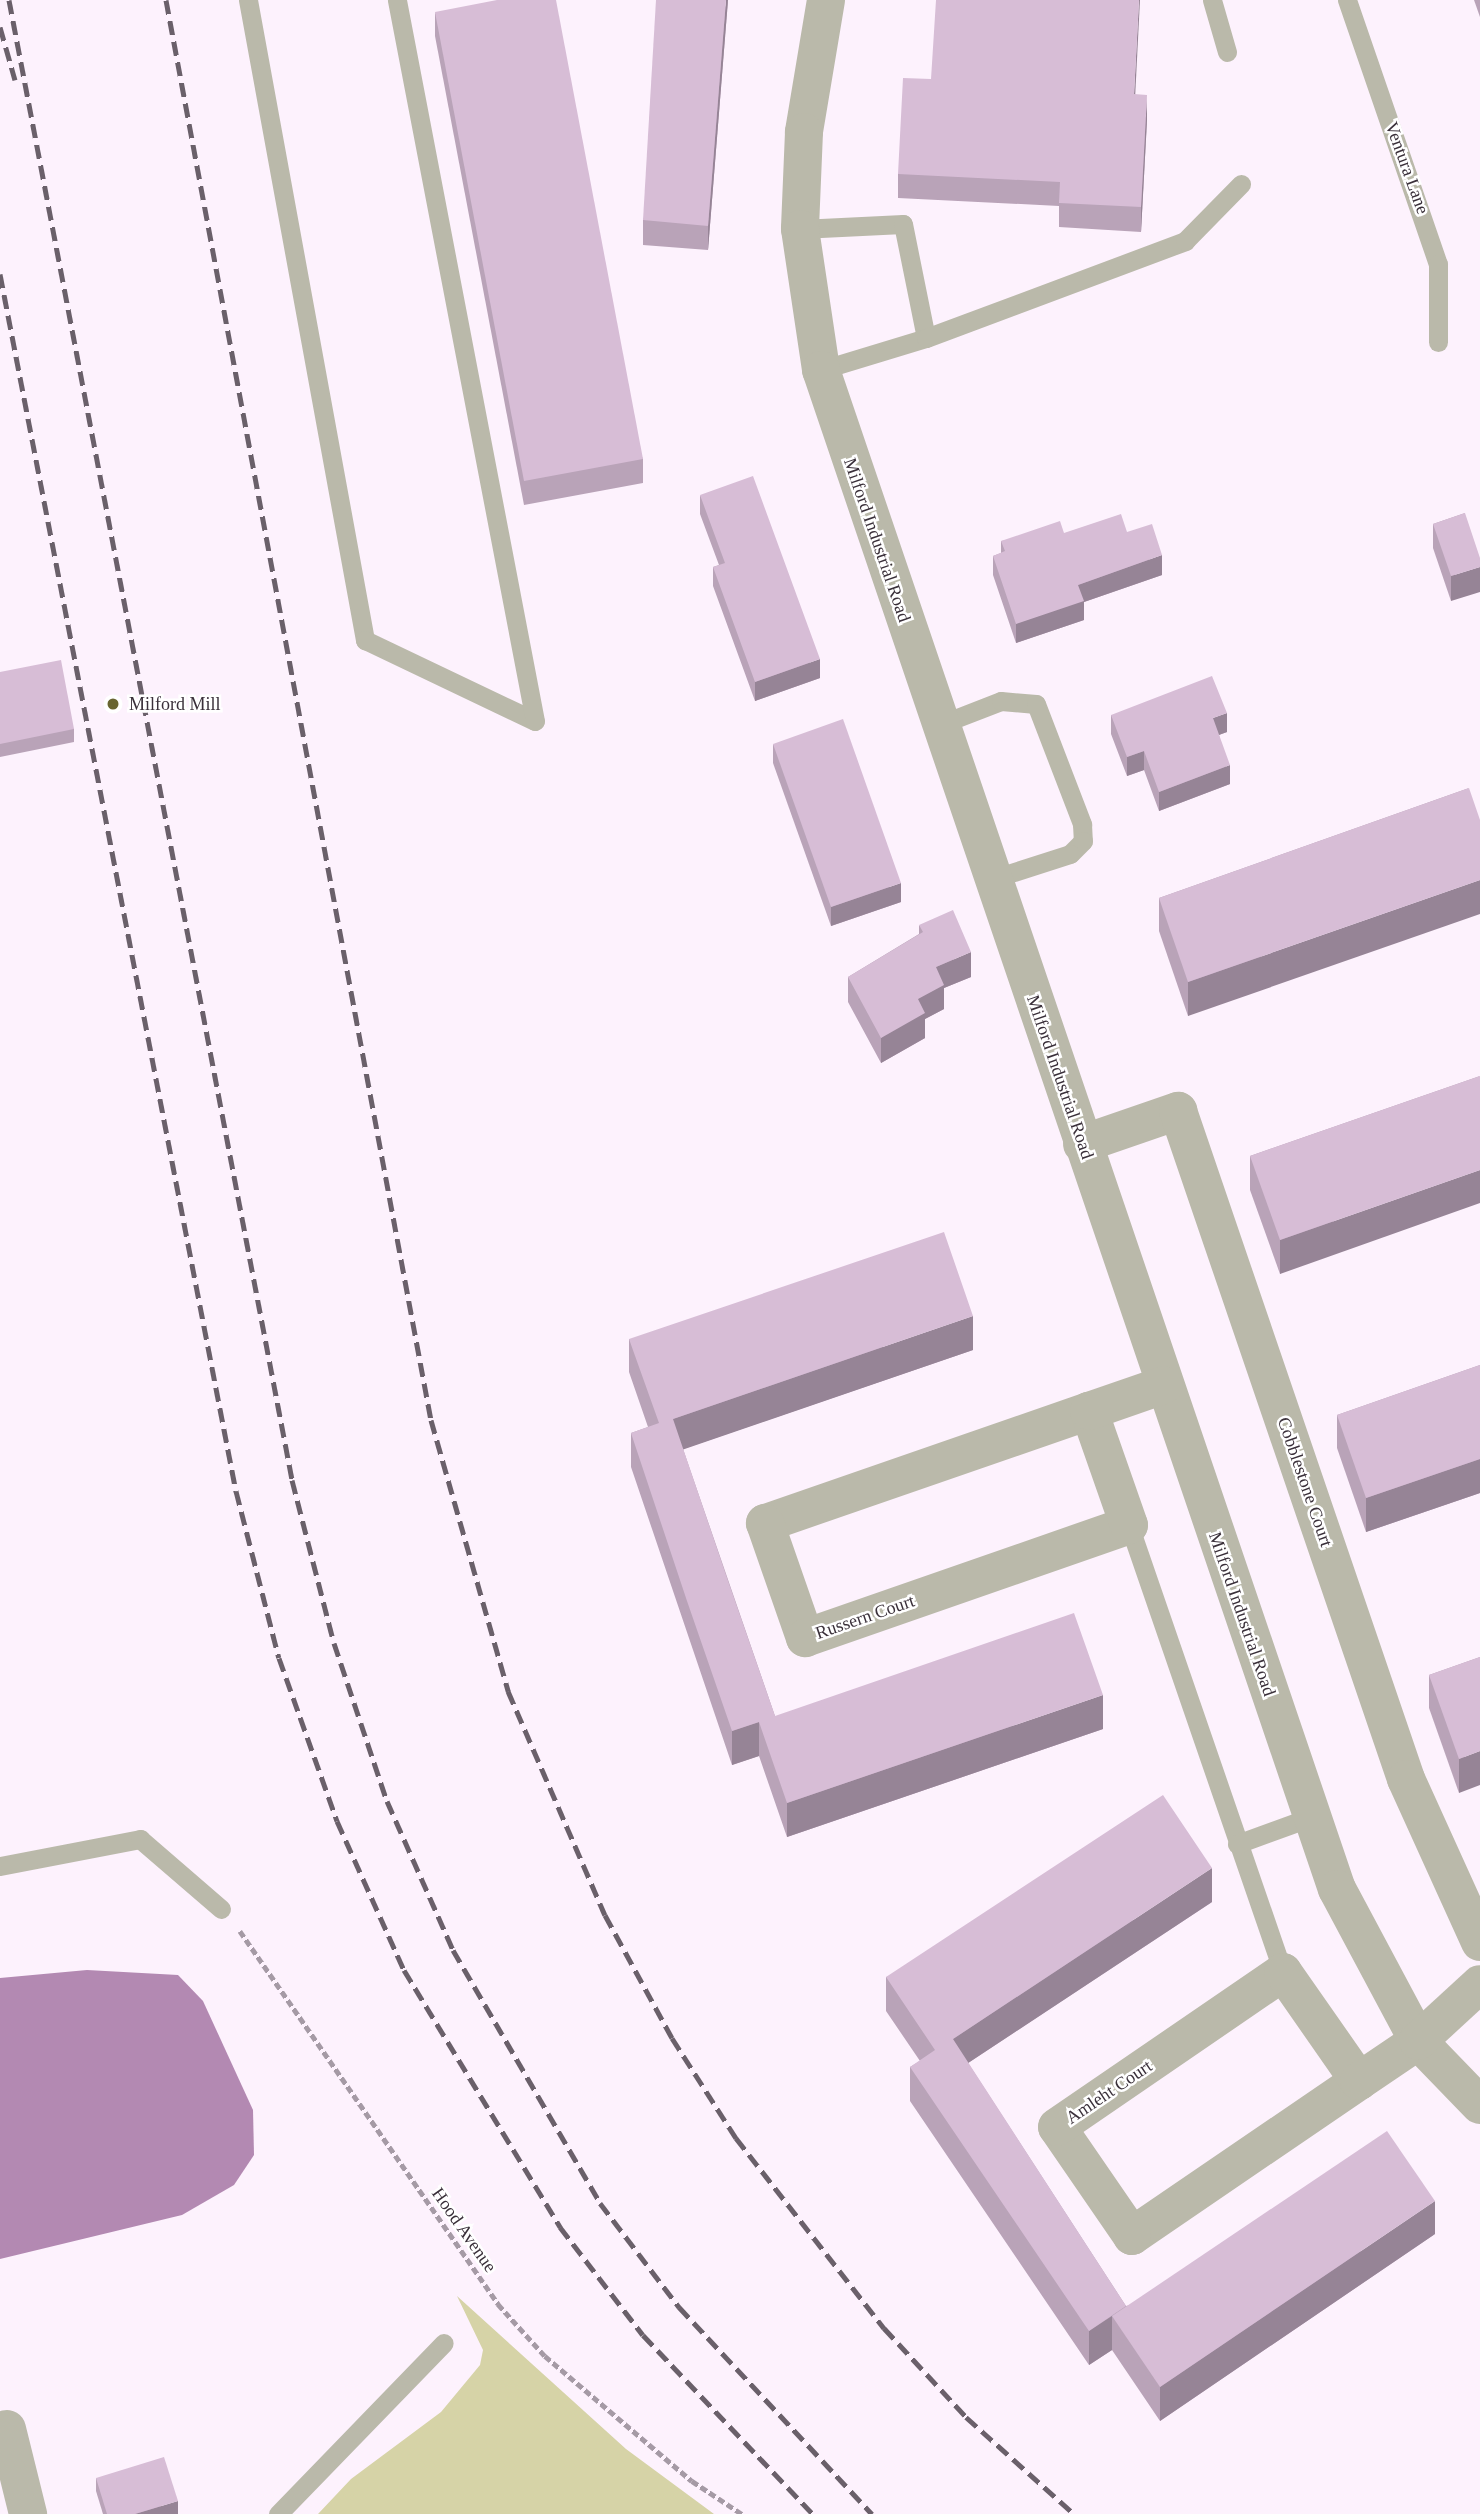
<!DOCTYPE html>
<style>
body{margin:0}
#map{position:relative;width:1480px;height:2514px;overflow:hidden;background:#fdf2fd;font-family:"Times New Roman",serif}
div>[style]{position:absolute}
.green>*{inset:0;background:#d6d3a7}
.water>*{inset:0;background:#b389b2}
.path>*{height:4.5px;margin-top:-2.25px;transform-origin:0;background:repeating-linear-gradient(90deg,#a59aa5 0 7px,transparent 0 10.5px)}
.service>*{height:19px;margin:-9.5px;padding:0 9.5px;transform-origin:9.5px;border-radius:9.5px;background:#bab9aa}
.minor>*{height:38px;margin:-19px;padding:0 19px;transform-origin:19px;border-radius:19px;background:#bab9aa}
.rail>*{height:5px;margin-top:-2.5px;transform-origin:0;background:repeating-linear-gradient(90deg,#6a606a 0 14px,transparent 0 21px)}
.wall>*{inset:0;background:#b9a3b8}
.shaded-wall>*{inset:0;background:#968496}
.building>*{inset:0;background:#d7bdd6}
.dots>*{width:19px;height:19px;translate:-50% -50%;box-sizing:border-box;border:4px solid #fff;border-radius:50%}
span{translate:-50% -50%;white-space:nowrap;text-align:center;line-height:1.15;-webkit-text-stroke:5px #fff;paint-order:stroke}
.street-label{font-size:18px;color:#3a303a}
.poi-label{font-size:18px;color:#3a303a}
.left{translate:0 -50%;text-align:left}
</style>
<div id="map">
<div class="green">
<i style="clip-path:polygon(457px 2296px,626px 2449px,714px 2514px,318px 2514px,351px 2479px,441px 2412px,480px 2365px,483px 2350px)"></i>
</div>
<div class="water">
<i style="clip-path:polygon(87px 1970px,178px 1975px,203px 2001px,253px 2110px,254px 2155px,234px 2185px,182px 2215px,0 2259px,0 1978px)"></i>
</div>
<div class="path">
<i style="left:240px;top:1931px;width:454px;rotate:55.3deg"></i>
<i style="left:498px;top:2304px;width:70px;rotate:47.9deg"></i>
<i style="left:545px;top:2356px;width:193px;rotate:40.4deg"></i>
<i style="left:692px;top:2481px;width:60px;rotate:33.4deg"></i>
</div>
<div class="service">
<i style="left:248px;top:0;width:651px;rotate:79.64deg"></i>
<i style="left:365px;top:640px;width:188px;rotate:25.5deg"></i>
<i style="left:535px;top:721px;width:734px;rotate:-100.84deg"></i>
<i style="left:1212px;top:0;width:54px;rotate:73.9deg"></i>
<i style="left:1347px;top:0;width:279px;rotate:71deg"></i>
<i style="left:1438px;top:264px;width:78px;rotate:90deg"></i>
<i style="left:800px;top:229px;width:103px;rotate:-2.8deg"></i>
<i style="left:903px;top:224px;width:116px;rotate:78.6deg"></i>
<i style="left:926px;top:338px;width:110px;rotate:163.1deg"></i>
<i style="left:926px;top:338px;width:277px;rotate:-20.5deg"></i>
<i style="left:1185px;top:241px;width:80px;rotate:-45.5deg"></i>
<i style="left:939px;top:725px;width:66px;rotate:-21.2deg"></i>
<i style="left:1001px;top:701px;width:35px;rotate:5deg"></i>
<i style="left:1036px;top:704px;width:129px;rotate:69deg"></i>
<i style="left:1082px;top:824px;width:17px;rotate:87deg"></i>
<i style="left:1083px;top:841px;width:18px;rotate:135deg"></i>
<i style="left:1070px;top:854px;width:82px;rotate:162.2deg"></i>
<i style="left:1129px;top:1525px;width:473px;rotate:71deg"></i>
<i style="left:1237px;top:1844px;width:79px;rotate:-20deg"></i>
<i style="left:0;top:1866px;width:143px;rotate:-10.9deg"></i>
<i style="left:140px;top:1839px;width:107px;rotate:40.8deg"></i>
<i style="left:278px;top:2514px;width:238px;rotate:-45.9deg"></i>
</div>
<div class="minor">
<i style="left:826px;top:0;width:134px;rotate:99.5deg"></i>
<i style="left:804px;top:132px;width:97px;rotate:92.4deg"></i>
<i style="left:800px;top:229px;width:143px;rotate:81.5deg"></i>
<i style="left:821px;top:370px;width:1604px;rotate:71.24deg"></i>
<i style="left:1337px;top:1889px;width:172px;rotate:61.9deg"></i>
<i style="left:1418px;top:2041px;width:89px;rotate:45.9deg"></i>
<i style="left:1082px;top:1144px;width:102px;rotate:-19deg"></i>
<i style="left:1178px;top:1111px;width:706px;rotate:71.15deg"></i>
<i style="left:1406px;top:1779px;width:179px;rotate:65.6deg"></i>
<i style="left:1089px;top:1411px;width:343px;rotate:160.9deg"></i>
<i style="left:765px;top:1523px;width:122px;rotate:70.8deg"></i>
<i style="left:805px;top:1638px;width:343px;rotate:-19.2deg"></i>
<i style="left:1129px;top:1525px;width:121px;rotate:-109.3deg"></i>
<i style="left:1089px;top:1411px;width:79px;rotate:-19.1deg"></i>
<i style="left:1359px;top:2081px;width:275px;rotate:145.7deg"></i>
<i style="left:1132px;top:2236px;width:132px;rotate:-124.5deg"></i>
<i style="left:1057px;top:2127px;width:274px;rotate:-34.4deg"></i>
<i style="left:1283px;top:1972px;width:133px;rotate:55.1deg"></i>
<i style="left:1359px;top:2081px;width:71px;rotate:-34.1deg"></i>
<i style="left:1418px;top:2041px;width:84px;rotate:-42.6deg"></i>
<i style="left:7px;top:2429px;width:88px;rotate:76.1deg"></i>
</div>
<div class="rail">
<i style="left:9px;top:0;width:1507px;rotate:79.17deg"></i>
<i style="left:292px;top:1480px;width:168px;rotate:75.6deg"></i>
<i style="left:334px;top:1643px;width:167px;rotate:71.5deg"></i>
<i style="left:387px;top:1801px;width:163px;rotate:66.1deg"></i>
<i style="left:453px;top:1950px;width:293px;rotate:59.8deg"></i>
<i style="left:600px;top:2203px;width:131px;rotate:52.8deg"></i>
<i style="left:679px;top:2307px;width:283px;rotate:47deg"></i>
<i style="left:166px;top:0;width:1445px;rotate:79.43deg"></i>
<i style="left:431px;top:1420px;width:282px;rotate:74.1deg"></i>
<i style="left:508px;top:1691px;width:244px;rotate:66.6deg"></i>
<i style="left:605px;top:1915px;width:140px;rotate:61.4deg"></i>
<i style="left:672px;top:2038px;width:119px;rotate:57.4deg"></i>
<i style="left:736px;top:2138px;width:241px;rotate:52.1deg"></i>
<i style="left:884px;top:2328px;width:121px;rotate:47.3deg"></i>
<i style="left:966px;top:2417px;width:145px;rotate:41.9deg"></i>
<i style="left:0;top:27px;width:55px;rotate:74.2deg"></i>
<i style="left:0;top:274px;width:1240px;rotate:79.03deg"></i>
<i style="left:236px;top:1491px;width:172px;rotate:75.6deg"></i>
<i style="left:279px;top:1658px;width:173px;rotate:70.4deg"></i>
<i style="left:337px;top:1821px;width:163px;rotate:65.8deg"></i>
<i style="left:404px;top:1970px;width:301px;rotate:58.7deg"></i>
<i style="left:560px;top:2227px;width:136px;rotate:52.5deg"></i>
<i style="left:643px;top:2335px;width:247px;rotate:46.5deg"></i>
</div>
<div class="wall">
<i style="clip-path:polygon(728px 0,708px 250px,643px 245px,643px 220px)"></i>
<i style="clip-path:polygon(1474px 0,1480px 0,1480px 17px)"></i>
<i style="clip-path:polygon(435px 12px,643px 459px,643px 483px,524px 505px,435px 36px)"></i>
<i style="clip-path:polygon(1136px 95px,1147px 120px,1141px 232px,1059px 227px,1059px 206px,898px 198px,898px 174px)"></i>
<i style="clip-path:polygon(700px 495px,820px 678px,755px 701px,713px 586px,713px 567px,719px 565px,700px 514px)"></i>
<i style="clip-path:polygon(1465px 513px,1451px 601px,1433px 548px,1433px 524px)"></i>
<i style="clip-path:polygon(1127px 532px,1162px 575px,1084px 602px,1084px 620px,1016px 643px,993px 575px,993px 556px,1001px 553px,1001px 541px,1064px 533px)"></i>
<i style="clip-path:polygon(0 672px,74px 729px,74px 742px,0 757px)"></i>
<i style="clip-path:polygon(1111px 715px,1227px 732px,1219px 735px,1230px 784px,1159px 811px,1144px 770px,1127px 776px,1111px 734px)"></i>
<i style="clip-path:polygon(773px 744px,901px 902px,831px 926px,773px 763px)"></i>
<i style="clip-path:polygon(1469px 788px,1188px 1016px,1159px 931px,1159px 898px)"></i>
<i style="clip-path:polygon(919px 925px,971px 977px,944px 988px,944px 1009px,925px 1019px,925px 1038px,881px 1063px,848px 1002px,848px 977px,919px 934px)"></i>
<i style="clip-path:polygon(1480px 1076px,1280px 1274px,1250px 1190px,1250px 1156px)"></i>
<i style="clip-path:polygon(629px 1339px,973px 1350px,683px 1449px,775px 1716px,1103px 1729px,787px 1837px,759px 1756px,732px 1765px,631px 1467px,631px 1433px,648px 1427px,629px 1372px)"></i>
<i style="clip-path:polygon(1480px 1365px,1480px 1493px,1366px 1532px,1337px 1448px,1337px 1415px)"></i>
<i style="clip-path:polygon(1480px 1657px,1459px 1793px,1429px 1708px,1429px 1675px)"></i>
<i style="clip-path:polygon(1212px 1902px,968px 2063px,1126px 2306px,1435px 2234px,1160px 2421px,1112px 2350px,1089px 2365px,910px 2101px,910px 2067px,920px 2061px,886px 2011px,886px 1977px)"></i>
<i style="clip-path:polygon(96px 2478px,178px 2514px,103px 2514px,96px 2491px)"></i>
</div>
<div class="shaded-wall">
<i style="clip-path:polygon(726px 0,728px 0,708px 250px,708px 226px)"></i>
<i style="clip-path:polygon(1139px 0,1140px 0,1134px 119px,1134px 94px)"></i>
<i style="clip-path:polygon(1147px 95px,1147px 120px,1141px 232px,1141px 207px)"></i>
<i style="clip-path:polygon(1162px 555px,1162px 575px,1084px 602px,1084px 620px,1016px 643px,1016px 624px,1078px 585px)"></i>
<i style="clip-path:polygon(1480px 567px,1480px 592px,1451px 601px,1451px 576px)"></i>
<i style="clip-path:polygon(820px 659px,820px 678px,755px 701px,755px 682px)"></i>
<i style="clip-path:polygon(1227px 713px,1227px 732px,1213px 737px,1213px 718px)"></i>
<i style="clip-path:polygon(1144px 751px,1144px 770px,1127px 776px,1127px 757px)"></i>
<i style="clip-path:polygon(1230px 765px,1230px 784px,1159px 811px,1159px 792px)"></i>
<i style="clip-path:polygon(1480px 880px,1480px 914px,1188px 1016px,1188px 982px)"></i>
<i style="clip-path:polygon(901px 883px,901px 902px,831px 926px,831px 907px)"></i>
<i style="clip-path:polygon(971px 952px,971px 977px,944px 988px,944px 1009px,925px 1019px,925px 1038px,881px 1063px,881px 1038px,918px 999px,936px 967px)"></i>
<i style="clip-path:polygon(1480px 1170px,1480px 1203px,1280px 1274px,1280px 1240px)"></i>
<i style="clip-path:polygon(973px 1316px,973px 1350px,673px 1453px,673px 1419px)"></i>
<i style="clip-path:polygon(1480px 1459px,1480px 1493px,1366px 1532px,1366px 1498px)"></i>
<i style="clip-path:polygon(1103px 1695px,1103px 1729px,787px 1837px,787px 1803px)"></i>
<i style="clip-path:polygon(759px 1722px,759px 1756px,732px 1765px,732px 1731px)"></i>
<i style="clip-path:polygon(1480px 1751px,1480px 1785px,1459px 1793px,1459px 1759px)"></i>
<i style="clip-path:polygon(1212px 1868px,1212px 1902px,953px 2073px,953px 2039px)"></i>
<i style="clip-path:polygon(1435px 2201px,1435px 2234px,1160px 2421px,1160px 2387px)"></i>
<i style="clip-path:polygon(1112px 2316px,1112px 2350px,1089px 2365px,1089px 2331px)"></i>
<i style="clip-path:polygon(178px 2501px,178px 2514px,135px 2514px)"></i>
</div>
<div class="building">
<i style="clip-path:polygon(497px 0,556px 0,643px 459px,524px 481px,435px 12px)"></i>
<i style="clip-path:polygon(656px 0,726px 0,708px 226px,643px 220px)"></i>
<i style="clip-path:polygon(936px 0,1139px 0,1134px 94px,1147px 95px,1141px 207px,1059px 203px,1060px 182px,898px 174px,903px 78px,931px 79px)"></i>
<i style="clip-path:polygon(753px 476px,820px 659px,755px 682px,713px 567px,725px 563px,700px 495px)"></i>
<i style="clip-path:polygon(1465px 513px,1480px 558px,1480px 567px,1451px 576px,1433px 524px)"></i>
<i style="clip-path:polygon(1121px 514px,1127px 532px,1152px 524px,1162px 555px,1078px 585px,1084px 601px,1016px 624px,993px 556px,1005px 551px,1001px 541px,1060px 521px,1064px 533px)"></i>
<i style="clip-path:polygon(61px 660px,74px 729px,0 744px,0 672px)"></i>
<i style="clip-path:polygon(1212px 676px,1227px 713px,1213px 718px,1230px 765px,1159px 792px,1144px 751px,1127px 757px,1111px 715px)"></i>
<i style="clip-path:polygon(843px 719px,901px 883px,831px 907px,773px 744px)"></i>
<i style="clip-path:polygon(1469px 788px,1480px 820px,1480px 880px,1188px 982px,1159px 898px)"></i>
<i style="clip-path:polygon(953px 910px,971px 952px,936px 967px,944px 985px,918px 999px,925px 1013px,881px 1038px,848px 977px,923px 932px,919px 925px)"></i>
<i style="clip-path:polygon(1480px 1076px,1480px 1170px,1280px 1240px,1250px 1156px)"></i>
<i style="clip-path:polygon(944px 1232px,973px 1316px,673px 1419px,726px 1575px,775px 1716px,1074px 1613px,1103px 1695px,787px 1803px,759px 1722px,732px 1731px,687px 1601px,631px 1433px,659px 1423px,629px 1339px)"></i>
<i style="clip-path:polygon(1480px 1365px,1480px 1459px,1366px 1498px,1337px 1415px)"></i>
<i style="clip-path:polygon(1480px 1657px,1480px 1751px,1459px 1759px,1429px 1675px)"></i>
<i style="clip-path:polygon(1163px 1795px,1212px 1868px,953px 2039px,1126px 2306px,1089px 2331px,910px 2067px,935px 2050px,886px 1977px)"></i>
<i style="clip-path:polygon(1387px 2131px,1435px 2201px,1160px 2387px,1112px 2316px)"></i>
<i style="clip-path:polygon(164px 2457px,178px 2501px,135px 2514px,107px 2514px,96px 2478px)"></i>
</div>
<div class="dots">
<i style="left:113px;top:704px;background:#686430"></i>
</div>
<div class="street-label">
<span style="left:1407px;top:168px;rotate:70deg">Ventura Lane</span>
<span style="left:877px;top:540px;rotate:71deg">Milford Industrial Road</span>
<span style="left:1060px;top:1077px;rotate:71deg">Milford Industrial Road</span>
<span style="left:1305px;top:1482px;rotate:71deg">Cobblestone Court</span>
<span style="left:1242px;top:1614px;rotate:71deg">Milford Industrial Road</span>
<span style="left:865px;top:1617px;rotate:-19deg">Russern Court</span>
<span style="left:1109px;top:2092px;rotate:-34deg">Amleht Court</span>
<span style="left:464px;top:2230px;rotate:55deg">Hood Avenue</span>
</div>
<div class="poi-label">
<span class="left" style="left:129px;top:704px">Milford Mill</span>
</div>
</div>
